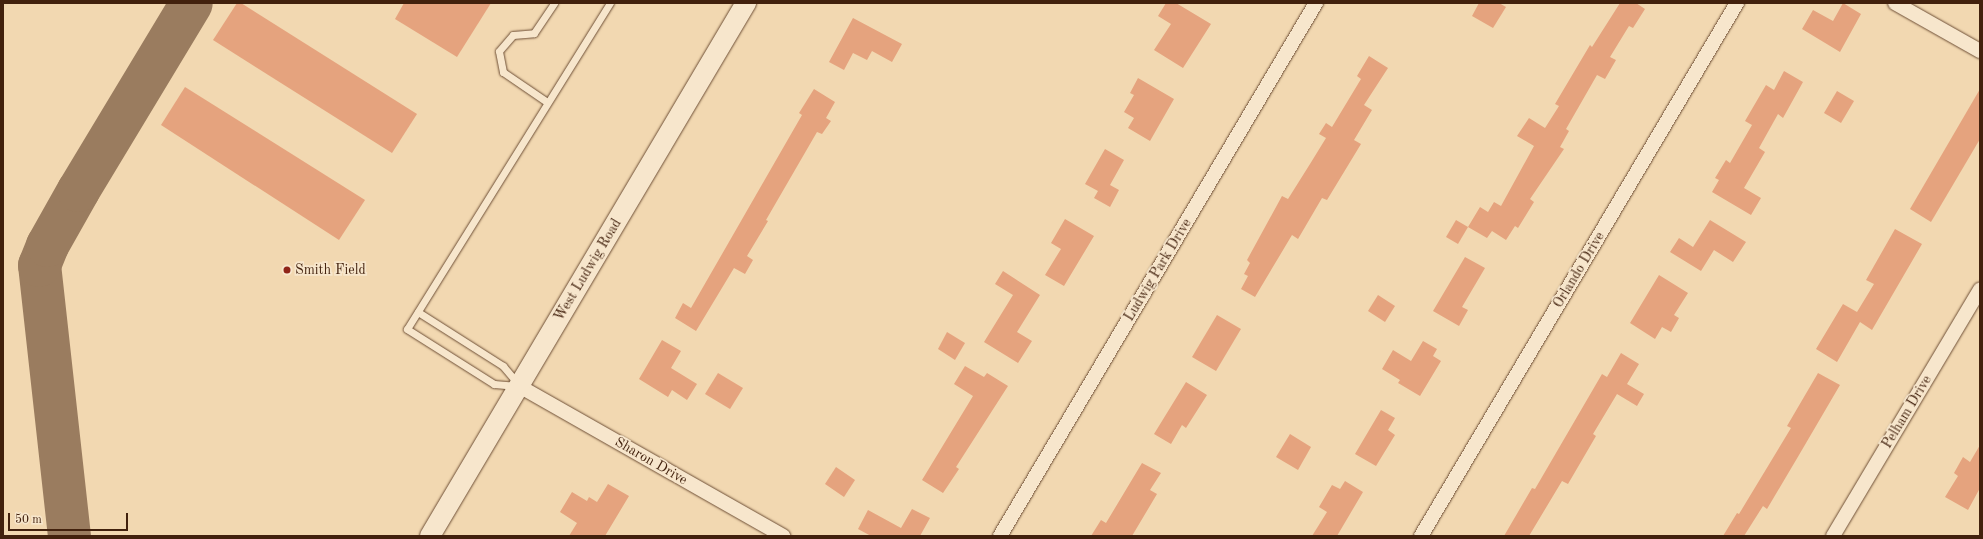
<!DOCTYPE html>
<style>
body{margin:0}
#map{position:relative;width:1983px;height:539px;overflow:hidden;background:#f2d8b1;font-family:"Old Standard TT",serif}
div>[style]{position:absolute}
.taxiway>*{height:43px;margin:-21.5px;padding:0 21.5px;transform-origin:21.5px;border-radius:21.5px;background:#9a7c5f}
.building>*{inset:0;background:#e5a37e}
.roads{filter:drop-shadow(0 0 1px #6e4f36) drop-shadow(0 0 1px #6e4f36)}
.lane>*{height:7px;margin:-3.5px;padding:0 3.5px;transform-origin:3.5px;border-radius:3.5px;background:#f7e6cc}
.street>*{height:14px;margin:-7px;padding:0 7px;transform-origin:7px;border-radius:7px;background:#f7e6cc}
.secondary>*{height:20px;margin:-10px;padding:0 10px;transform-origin:10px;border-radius:10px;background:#f7e6cc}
.dots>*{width:11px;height:11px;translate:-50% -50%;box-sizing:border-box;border:2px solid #f7e6cc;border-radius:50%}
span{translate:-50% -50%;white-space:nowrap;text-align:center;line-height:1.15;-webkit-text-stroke:3.5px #f7e6cc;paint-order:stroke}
.poi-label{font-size:14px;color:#42210d}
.left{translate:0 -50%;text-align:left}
.street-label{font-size:14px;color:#42210d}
.frame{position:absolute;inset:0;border:4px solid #42210d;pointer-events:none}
.scale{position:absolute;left:8px;top:513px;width:120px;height:18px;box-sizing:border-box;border:2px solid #42210d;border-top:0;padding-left:5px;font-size:12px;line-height:14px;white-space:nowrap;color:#42210d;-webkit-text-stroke:3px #f7e6cc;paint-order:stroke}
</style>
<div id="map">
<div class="taxiway">
<i style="left:69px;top:536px;width:273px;rotate:-96.3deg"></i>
<i style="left:39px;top:265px;width:22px;rotate:-68deg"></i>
<i style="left:47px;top:245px;width:63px;rotate:-60.6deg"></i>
<i style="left:78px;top:190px;width:218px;rotate:-58.9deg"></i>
</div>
<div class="building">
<i style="clip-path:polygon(237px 3px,241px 3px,417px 114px,392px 153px,213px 40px)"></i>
<i style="clip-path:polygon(404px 3px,491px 3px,457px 57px,395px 19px)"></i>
<i style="clip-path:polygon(1166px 3px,1176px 3px,1211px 24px,1183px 68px,1154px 50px,1171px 24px,1158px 16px)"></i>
<i style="clip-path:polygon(1479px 3px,1499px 3px,1506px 7px,1493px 28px,1472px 16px)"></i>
<i style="clip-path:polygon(1620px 3px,1636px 3px,1645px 9px,1633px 28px,1629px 26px,1610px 57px,1616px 60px,1605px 79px,1597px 75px,1566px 129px,1569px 131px,1560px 147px,1564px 149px,1530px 199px,1534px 202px,1518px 228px,1515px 226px,1506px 240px,1492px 231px,1487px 238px,1468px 227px,1480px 207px,1488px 212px,1494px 202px,1501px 206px,1534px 146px,1517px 136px,1529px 118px,1545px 128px,1559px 106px,1555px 104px,1590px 45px,1592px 47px)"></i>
<i style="clip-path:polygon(1843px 3px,1861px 14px,1840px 52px,1802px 29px,1813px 10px,1833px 21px)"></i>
<i style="clip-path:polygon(853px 18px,902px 44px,892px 62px,872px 51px,867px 60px,853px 53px,844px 70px,829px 62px)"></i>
<i style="clip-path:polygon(1369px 56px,1388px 68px,1364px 105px,1372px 110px,1354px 140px,1361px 144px,1327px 200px,1322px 198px,1298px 239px,1292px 235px,1255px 297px,1241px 289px,1248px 276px,1244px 274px,1250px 263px,1247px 260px,1282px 196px,1288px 199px,1310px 164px,1326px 138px,1319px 134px,1326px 123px,1332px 127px,1361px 79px,1357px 76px)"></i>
<i style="clip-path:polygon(1784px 71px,1803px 82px,1783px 118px,1778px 114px,1759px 148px,1765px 152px,1744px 188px,1761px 198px,1751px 215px,1712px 192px,1719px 180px,1715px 178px,1726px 160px,1730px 163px,1752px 125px,1745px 121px,1766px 85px,1774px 90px)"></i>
<i style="clip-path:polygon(1138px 78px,1174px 99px,1150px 141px,1128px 128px,1134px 118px,1124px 112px,1134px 95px,1130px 93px)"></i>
<i style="clip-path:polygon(185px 87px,365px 200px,339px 240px,161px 125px)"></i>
<i style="clip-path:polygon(814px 89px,835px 102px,826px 118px,831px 121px,822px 134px,817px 132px,766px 220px,768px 221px,747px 256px,753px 260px,745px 274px,734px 268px,696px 331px,675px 318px,683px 303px,691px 308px,802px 115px,799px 113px)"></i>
<i style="clip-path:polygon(1980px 89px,1980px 139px,1931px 222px,1910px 209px)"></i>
<i style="clip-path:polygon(1837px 91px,1854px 101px,1841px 123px,1824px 113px)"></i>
<i style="clip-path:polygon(1105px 149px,1124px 160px,1110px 185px,1119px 190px,1110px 207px,1094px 198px,1098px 191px,1085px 184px)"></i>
<i style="clip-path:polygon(1065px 219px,1094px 236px,1064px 286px,1045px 275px,1061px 249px,1051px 243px)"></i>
<i style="clip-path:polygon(1456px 220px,1468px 227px,1458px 244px,1446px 237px)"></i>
<i style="clip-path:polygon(1710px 220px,1746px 242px,1733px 262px,1714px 250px,1701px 271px,1670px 252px,1679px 238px,1693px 247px)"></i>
<i style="clip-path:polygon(1895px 229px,1922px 244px,1872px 330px,1860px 322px,1837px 362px,1816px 349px,1843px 304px,1857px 312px,1874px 284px,1866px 280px)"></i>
<i style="clip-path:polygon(1465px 257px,1485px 268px,1462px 307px,1468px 310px,1459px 326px,1433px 311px)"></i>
<i style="clip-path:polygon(1003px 271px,1040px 295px,1017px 332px,1032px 341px,1018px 363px,984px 342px,1013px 295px,995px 284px)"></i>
<i style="clip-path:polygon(1659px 275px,1688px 293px,1674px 315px,1679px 318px,1671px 332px,1662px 327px,1655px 339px,1630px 323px)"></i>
<i style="clip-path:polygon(1378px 295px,1395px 306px,1385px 322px,1368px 311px)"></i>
<i style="clip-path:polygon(1217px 315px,1241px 329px,1216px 371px,1192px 357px)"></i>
<i style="clip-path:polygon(947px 332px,965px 343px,955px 360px,938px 349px)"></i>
<i style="clip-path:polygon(662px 340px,681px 351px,671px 368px,697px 384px,687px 400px,672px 390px,668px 397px,639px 379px)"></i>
<i style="clip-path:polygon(1423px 341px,1437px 349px,1433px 356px,1441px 361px,1420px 396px,1398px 383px,1400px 380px,1382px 369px,1393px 350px,1411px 361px)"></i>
<i style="clip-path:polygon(1621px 353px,1639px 364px,1627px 384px,1644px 394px,1637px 406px,1617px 394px,1593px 434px,1596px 436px,1568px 484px,1562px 481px,1529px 536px,1504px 536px,1532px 488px,1535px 489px,1602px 374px,1607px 377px)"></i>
<i style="clip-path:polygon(965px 366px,984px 377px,987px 373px,1008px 386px,956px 467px,959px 469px,943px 493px,922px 480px,973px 396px,954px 384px)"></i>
<i style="clip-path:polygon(718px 373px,743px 388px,730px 409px,705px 394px)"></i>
<i style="clip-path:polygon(1818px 373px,1840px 385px,1799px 455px,1767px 509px,1763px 506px,1744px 536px,1723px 536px,1737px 513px,1739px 514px,1791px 428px,1787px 426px)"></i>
<i style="clip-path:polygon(1186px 382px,1207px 395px,1186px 428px,1182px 425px,1171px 444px,1154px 434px)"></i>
<i style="clip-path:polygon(1381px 410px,1395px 418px,1388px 430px,1395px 435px,1376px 466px,1355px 454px)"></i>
<i style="clip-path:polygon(1290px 434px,1311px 447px,1298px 470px,1276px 457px)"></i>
<i style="clip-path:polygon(1980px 445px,1980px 488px,1968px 510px,1945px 497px,1958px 476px,1954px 473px,1963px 457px,1970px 462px)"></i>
<i style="clip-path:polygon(1142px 463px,1161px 473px,1150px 490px,1157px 494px,1132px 536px,1091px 536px,1101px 520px,1106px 523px)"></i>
<i style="clip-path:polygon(836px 467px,855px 480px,844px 497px,825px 484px)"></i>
<i style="clip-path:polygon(1345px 481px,1363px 492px,1337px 536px,1312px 536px,1327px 512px,1319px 507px,1332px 485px,1340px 489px)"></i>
<i style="clip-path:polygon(608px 484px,629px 496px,605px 536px,569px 536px,577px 523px,560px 512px,572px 492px,587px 501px,589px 497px,597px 502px)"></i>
<i style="clip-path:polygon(912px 509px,930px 518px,920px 536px,871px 536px,858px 529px,868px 510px,901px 528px)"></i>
</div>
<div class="roads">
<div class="lane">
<i style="left:547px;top:102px;width:53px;rotate:-145.7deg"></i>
<i style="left:503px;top:72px;width:21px;rotate:-101deg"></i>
<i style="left:499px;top:51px;width:21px;rotate:-49deg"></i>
<i style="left:513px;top:35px;width:21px;rotate:-5deg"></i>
<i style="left:534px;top:33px;width:36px;rotate:-56deg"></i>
<i style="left:418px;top:312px;width:101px;rotate:32.4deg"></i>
<i style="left:503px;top:366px;width:23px;rotate:50deg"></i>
<i style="left:517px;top:386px;width:23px;rotate:-175deg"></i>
<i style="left:494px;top:384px;width:103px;rotate:-147.7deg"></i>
<i style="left:407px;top:329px;width:384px;rotate:-58.1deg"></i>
</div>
<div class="street">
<i style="left:1895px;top:3px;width:98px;rotate:29.5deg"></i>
<i style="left:519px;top:386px;width:304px;rotate:29.6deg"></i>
<i style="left:1000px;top:536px;width:620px;rotate:-59.34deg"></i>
<i style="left:1421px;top:536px;width:620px;rotate:-59.34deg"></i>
<i style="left:1833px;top:536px;width:287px;rotate:-59.2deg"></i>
</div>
<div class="secondary">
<i style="left:430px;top:536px;width:620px;rotate:-59.34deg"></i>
</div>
</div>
<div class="dots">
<i style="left:287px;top:270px;background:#8f2418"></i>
</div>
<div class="poi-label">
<span class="left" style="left:295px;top:270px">Smith Field</span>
</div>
<div class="street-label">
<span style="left:588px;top:270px;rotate:-59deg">West Ludwig Road</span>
<span style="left:1158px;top:270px;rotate:-59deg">Ludwig Park Drive</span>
<span style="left:1579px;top:270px;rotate:-59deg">Orlando Drive</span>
<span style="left:1907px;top:412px;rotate:-59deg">Pelham Drive</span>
<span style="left:651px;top:461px;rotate:30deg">Sharon Drive</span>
</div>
<div class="frame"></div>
<div class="scale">50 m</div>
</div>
